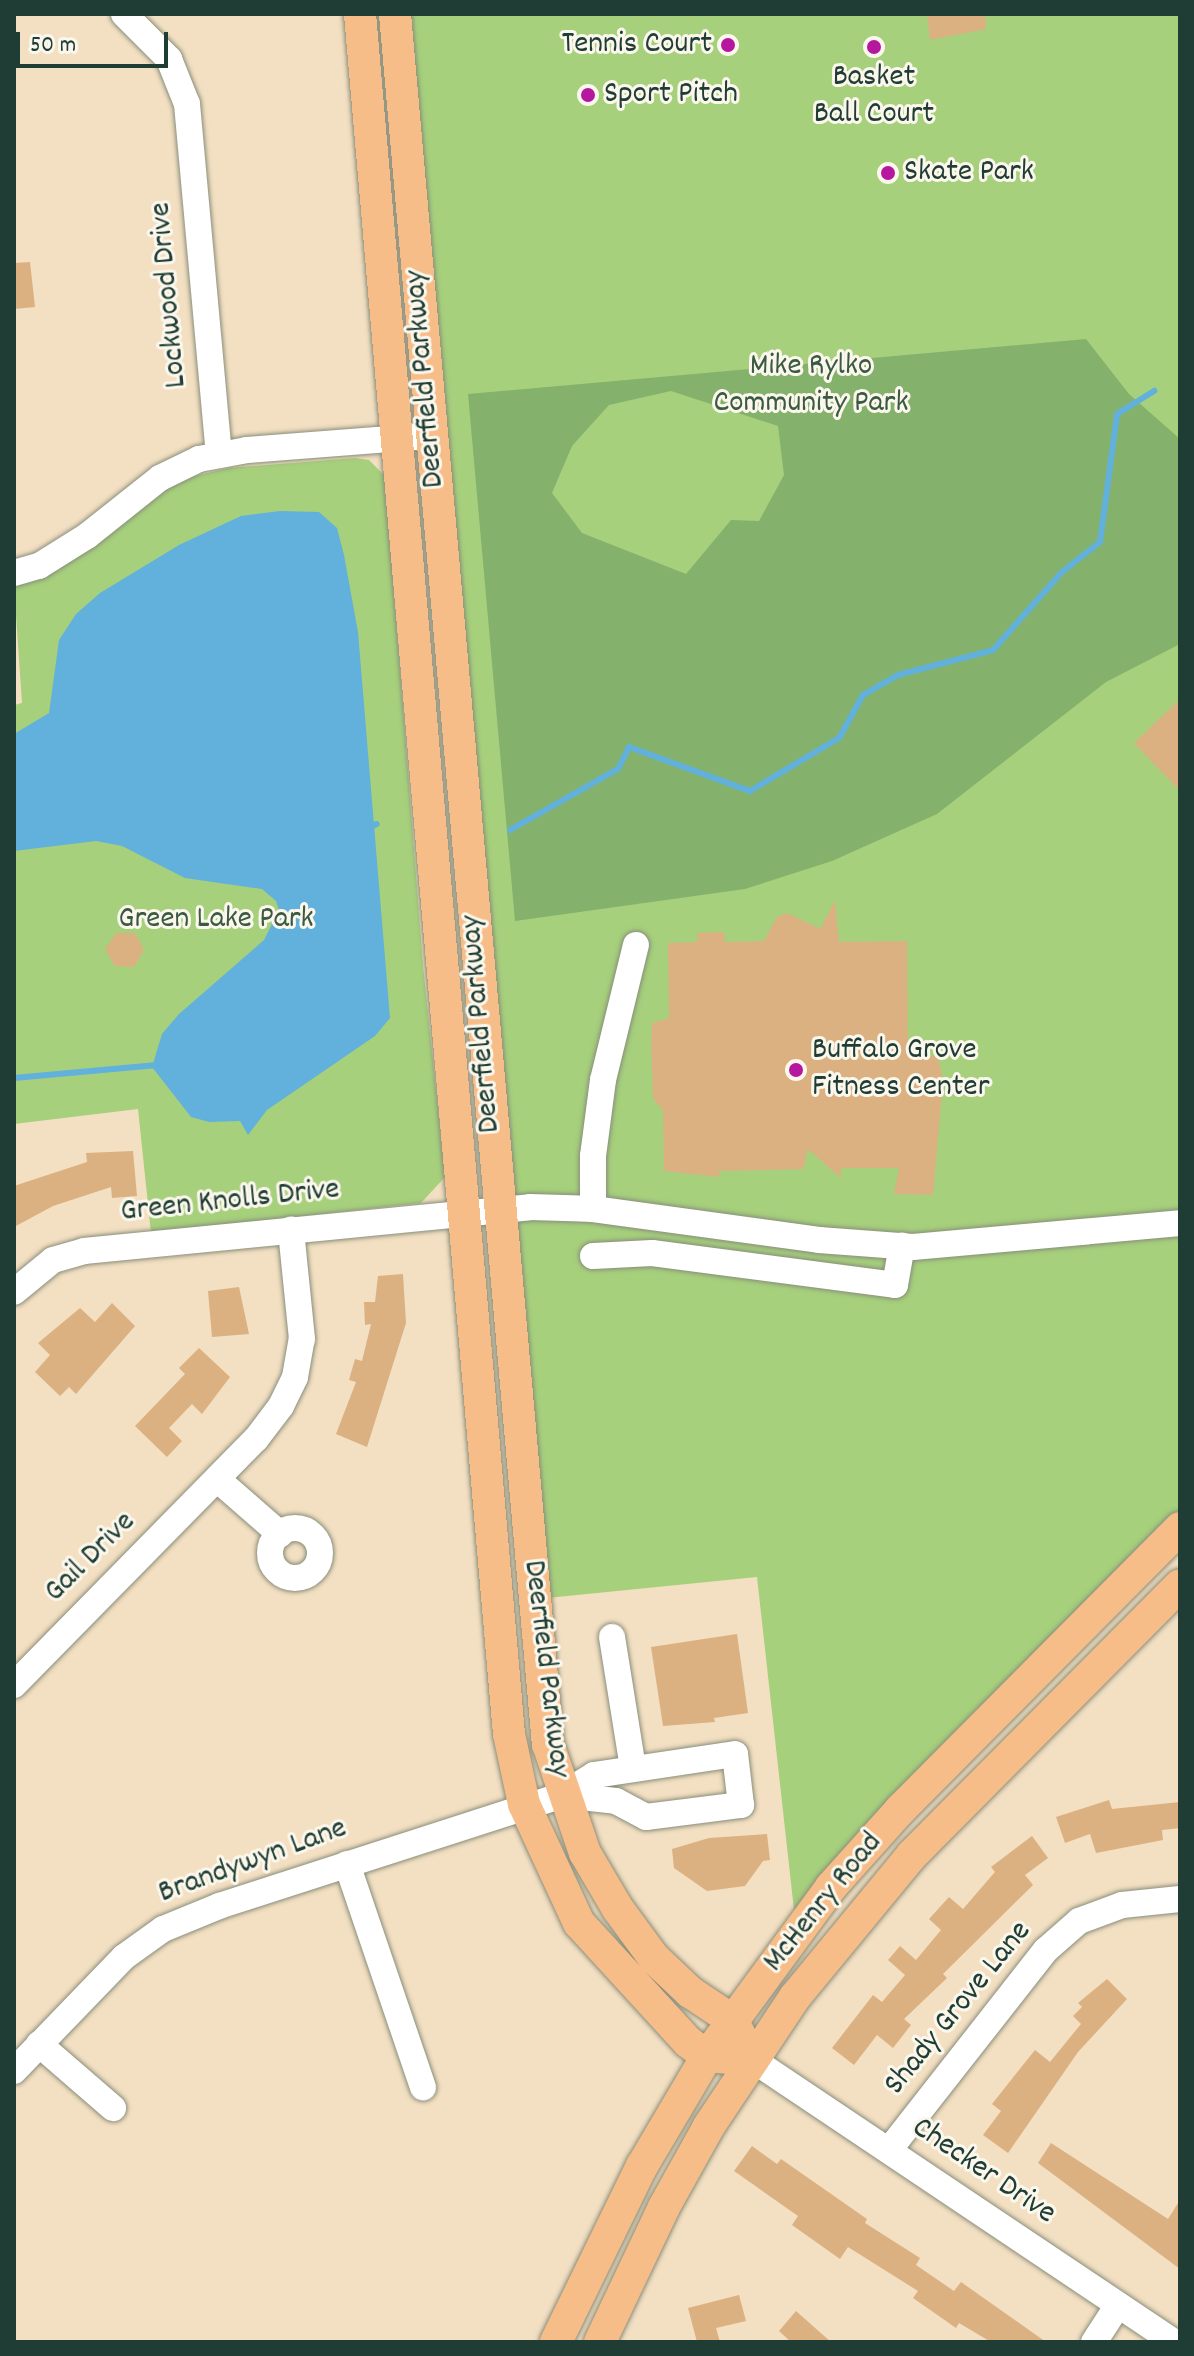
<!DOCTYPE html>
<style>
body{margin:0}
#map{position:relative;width:1194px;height:2356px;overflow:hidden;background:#f3dfc2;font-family:Dekko,sans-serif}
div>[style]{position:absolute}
.green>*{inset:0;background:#a6d07c}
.forest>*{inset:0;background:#84b26c}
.water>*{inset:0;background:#61b1dc}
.stream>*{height:6px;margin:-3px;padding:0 3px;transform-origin:3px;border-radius:3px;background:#61b1dc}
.building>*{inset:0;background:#dbb182}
.roads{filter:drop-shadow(0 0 2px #898e7b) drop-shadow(0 0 2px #898e7b)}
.minor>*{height:26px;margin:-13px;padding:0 13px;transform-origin:13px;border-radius:13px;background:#fff}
.minor>.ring{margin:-13px;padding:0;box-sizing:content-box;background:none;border:26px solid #fff;border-radius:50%}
.major>*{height:32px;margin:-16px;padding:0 16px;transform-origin:16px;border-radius:16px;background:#f7bd88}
.dots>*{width:22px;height:22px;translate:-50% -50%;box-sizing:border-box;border:4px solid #fbf7ec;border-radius:50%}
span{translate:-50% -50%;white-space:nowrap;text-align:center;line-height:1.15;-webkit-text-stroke:6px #fbf7ec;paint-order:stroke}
.poi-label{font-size:32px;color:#1f3d34}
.right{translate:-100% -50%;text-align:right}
.left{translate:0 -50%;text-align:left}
.street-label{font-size:32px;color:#1f3d34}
.park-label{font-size:32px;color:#3a5a42}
.frame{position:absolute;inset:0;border:16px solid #1f3d34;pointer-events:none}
.scale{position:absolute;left:16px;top:32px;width:152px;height:36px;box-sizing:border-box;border:4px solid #1f3d34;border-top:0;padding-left:10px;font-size:24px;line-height:28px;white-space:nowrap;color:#1f3d34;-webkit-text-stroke:6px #fbf7ec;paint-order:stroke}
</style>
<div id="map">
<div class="green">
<i style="clip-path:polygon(409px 14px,1180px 14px,1180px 1513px,794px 1910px,757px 1577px,547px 1598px)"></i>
<i style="clip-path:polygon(355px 458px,369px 460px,385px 476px,423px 965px,445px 1177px,421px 1203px,151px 1233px,138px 1109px,14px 1124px,14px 705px,22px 703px,14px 586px,58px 567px,177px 480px,229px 468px)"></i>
</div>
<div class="forest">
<i style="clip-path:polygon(evenodd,1086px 339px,1129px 394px,1180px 439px,1180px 644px,1106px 682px,937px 814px,832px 861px,745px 889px,515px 921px,468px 394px,1086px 339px,671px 391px,778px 426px,784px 475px,759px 521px,731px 520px,686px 574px,582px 533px,552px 493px,572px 446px,609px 405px,671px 391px)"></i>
</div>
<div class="water">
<i style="clip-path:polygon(280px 511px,319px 512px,337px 528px,344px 555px,358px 632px,390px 1018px,375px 1036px,267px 1110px,248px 1135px,240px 1121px,209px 1122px,191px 1117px,152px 1067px,162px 1034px,179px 1014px,264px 940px,279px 910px,276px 901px,262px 889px,185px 878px,122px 846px,96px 841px,14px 851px,14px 734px,49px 713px,59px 640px,76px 614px,100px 593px,179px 545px,241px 516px)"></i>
</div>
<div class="stream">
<i style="left:364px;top:830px;width:14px;rotate:-25deg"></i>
<i style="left:510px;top:830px;width:124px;rotate:-29.5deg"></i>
<i style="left:618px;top:769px;width:25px;rotate:-63deg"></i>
<i style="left:629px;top:747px;width:129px;rotate:20deg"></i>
<i style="left:750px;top:791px;width:104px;rotate:-30.8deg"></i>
<i style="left:839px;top:738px;width:49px;rotate:-60.8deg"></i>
<i style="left:863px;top:695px;width:40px;rotate:-29.7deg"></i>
<i style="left:898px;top:675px;width:98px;rotate:-14.7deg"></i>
<i style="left:993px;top:650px;width:104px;rotate:-48.5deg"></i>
<i style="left:1062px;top:572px;width:48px;rotate:-38.3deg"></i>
<i style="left:1100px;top:542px;width:129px;rotate:-82.4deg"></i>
<i style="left:1117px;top:414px;width:44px;rotate:-31.9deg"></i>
<i style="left:14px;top:1078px;width:144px;rotate:-5.2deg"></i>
</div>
<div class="building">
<i style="clip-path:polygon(927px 14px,985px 14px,986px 29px,930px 40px)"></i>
<i style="clip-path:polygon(30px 262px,35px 307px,14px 309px,14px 263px)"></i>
<i style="clip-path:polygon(1180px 699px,1180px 791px,1134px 743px)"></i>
<i style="clip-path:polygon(835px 901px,839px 942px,907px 941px,908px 1057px,938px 1056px,943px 1081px,933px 1195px,894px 1194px,899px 1168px,841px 1168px,841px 1178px,808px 1149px,803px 1169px,719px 1171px,719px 1177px,664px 1171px,663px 1110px,653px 1099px,651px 1045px,652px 1023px,669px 1018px,668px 943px,697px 942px,697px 933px,724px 932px,725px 942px,764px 941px,777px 917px,787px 913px,820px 929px)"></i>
<i style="clip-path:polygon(116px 933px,135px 933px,144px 950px,134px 967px,115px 966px,105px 949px)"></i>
<i style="clip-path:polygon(133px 1151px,137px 1196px,112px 1198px,111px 1187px,53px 1206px,14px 1227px,14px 1186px,87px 1162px,86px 1153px)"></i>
<i style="clip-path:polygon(403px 1274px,406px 1323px,367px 1447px,336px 1434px,356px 1382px,349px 1380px,355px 1359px,362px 1361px,371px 1324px,365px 1325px,364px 1302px,375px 1302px,378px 1276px)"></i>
<i style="clip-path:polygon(239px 1287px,249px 1334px,212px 1337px,208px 1291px)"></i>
<i style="clip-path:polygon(112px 1303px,135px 1326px,76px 1394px,69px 1387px,60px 1396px,35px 1372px,50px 1355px,38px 1343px,80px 1308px,95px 1322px)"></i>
<i style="clip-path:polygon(199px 1348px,230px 1377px,202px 1414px,192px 1404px,169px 1428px,182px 1441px,167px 1457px,135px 1426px,185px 1374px,179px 1368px)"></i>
<i style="clip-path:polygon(737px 1634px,748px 1713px,714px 1718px,715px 1722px,663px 1726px,651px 1647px)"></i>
<i style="clip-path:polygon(1109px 1800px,1112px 1809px,1180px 1802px,1180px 1828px,1162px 1830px,1163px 1840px,1096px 1853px,1090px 1834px,1065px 1843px,1056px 1817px)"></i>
<i style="clip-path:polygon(767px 1834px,770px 1860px,763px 1861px,745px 1886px,707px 1891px,674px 1868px,672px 1849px,709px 1838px)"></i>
<i style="clip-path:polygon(1032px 1836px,1048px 1858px,1025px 1875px,1033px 1885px,943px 1974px,947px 1978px,904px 2019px,911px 2025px,893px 2048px,877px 2035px,854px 2065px,832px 2048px,873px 1995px,882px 2002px,905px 1975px,888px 1960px,900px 1946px,916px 1960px,941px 1930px,929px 1919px,949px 1897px,963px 1909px,995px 1872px,991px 1867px)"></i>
<i style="clip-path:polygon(1107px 1979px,1127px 1999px,1078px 2052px,1008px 2153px,983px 2135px,1001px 2111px,992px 2104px,1035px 2050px,1050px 2062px,1081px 2024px,1073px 2016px,1082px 2007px,1078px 2003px)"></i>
<i style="clip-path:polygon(1051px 2143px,1168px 2219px,1180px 2200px,1180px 2269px,1038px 2163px)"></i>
<i style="clip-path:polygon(752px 2146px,777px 2164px,781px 2159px,867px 2219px,865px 2223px,920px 2258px,916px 2265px,954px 2291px,961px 2282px,1046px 2342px,991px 2342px,959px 2323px,956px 2328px,913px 2298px,918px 2291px,848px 2247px,840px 2259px,792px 2225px,798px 2216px,734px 2171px)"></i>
<i style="clip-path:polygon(739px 2295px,746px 2321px,716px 2328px,720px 2342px,697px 2342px,688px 2308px)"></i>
<i style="clip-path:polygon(796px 2311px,831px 2342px,791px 2342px,779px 2331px)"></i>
</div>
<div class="roads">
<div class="minor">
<i style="left:124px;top:14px;width:64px;rotate:45deg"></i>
<i style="left:169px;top:59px;width:48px;rotate:68.2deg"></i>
<i style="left:187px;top:104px;width:352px;rotate:84.8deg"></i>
<i style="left:14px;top:573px;width:26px;rotate:-16deg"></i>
<i style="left:39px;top:566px;width:57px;rotate:-32deg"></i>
<i style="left:87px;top:536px;width:93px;rotate:-38.5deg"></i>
<i style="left:160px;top:478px;width:43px;rotate:-26deg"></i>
<i style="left:199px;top:459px;width:49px;rotate:-10.6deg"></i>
<i style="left:247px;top:450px;width:185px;rotate:-4.4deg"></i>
<i style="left:593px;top:1209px;width:53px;rotate:-90deg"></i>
<i style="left:593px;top:1156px;width:77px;rotate:-82.5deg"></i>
<i style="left:603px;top:1080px;width:139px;rotate:-76.3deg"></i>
<i style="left:593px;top:1256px;width:59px;rotate:-2.9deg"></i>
<i style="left:652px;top:1253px;width:245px;rotate:7.5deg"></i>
<i style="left:895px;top:1285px;width:40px;rotate:-80deg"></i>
<i style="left:14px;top:1292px;width:50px;rotate:-39.4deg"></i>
<i style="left:53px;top:1260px;width:32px;rotate:-16deg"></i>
<i style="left:84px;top:1251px;width:448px;rotate:-5.6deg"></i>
<i style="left:530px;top:1207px;width:63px;rotate:1.8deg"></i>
<i style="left:593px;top:1209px;width:228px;rotate:7.8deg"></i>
<i style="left:819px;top:1240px;width:94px;rotate:4.3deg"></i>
<i style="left:913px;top:1247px;width:268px;rotate:-5.1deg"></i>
<i style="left:217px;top:1479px;width:84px;rotate:41.1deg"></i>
<i class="ring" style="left:270px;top:1528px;width:24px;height:24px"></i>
<i style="left:612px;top:1637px;width:133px;rotate:80.9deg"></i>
<i style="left:14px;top:1685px;width:345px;rotate:-45.5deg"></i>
<i style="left:256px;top:1439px;width:41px;rotate:-52.9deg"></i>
<i style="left:281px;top:1406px;width:32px;rotate:-64deg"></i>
<i style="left:295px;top:1377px;width:39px;rotate:-80deg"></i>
<i style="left:302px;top:1339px;width:110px;rotate:-95.8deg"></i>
<i style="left:347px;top:1864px;width:236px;rotate:71.2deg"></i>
<i style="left:39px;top:2044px;width:98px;rotate:40.9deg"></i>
<i style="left:753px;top:2060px;width:507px;rotate:33.82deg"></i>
<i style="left:14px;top:2071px;width:158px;rotate:-46deg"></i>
<i style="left:124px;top:1957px;width:48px;rotate:-35.7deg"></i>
<i style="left:163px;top:1929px;width:61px;rotate:-22.3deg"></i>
<i style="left:219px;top:1906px;width:361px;rotate:-17.9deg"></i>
<i style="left:562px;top:1795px;width:54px;rotate:6.3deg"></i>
<i style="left:616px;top:1801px;width:34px;rotate:28deg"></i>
<i style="left:646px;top:1817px;width:96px;rotate:-7.2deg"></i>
<i style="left:741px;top:1805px;width:51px;rotate:-96.7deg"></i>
<i style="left:735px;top:1754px;width:143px;rotate:171.5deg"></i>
<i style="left:594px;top:1775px;width:38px;rotate:148deg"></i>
<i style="left:889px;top:2150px;width:254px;rotate:-51.9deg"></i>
<i style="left:1046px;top:1950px;width:44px;rotate:-41.3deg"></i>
<i style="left:1079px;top:1921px;width:46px;rotate:-20.4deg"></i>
<i style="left:1122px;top:1905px;width:58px;rotate:-5.9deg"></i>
<i style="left:1094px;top:2342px;width:44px;rotate:-57deg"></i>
</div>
<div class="major">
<i style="left:360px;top:14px;width:1726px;rotate:85.05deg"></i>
<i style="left:509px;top:1734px;width:72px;rotate:77.9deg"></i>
<i style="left:524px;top:1804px;width:131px;rotate:65.2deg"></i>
<i style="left:579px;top:1923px;width:161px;rotate:47.5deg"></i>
<i style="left:688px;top:2042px;width:24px;rotate:36deg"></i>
<i style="left:707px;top:2056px;width:46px;rotate:5deg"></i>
<i style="left:395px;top:14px;width:1737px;rotate:84.95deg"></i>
<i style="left:548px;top:1744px;width:115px;rotate:71.3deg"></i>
<i style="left:585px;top:1853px;width:65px;rotate:59.5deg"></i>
<i style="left:618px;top:1909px;width:61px;rotate:53.7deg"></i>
<i style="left:654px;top:1958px;width:50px;rotate:43.4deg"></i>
<i style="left:690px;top:1992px;width:50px;rotate:33.7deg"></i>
<i style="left:732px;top:2020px;width:45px;rotate:62.3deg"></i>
<i style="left:556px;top:2342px;width:196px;rotate:-64deg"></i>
<i style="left:642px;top:2166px;width:128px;rotate:-59.4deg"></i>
<i style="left:707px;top:2056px;width:210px;rotate:-53.7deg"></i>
<i style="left:831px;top:1887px;width:105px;rotate:-48.1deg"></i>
<i style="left:901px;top:1809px;width:396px;rotate:-45.2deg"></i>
<i style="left:600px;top:2342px;width:149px;rotate:-64.6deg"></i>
<i style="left:664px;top:2207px;width:93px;rotate:-60.9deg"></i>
<i style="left:709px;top:2126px;width:155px;rotate:-56.3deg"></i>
<i style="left:795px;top:1997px;width:184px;rotate:-50.5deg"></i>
<i style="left:912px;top:1855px;width:380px;rotate:-45.2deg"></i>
</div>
</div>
<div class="dots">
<i style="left:728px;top:45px;background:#b5179e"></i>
<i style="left:874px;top:47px;background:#b5179e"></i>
<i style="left:588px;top:95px;background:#b5179e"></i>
<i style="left:888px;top:173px;background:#b5179e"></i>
<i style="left:796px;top:1070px;background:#b5179e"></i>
</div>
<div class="poi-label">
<span class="right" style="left:712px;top:45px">Tennis Court</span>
<span style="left:874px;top:97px">Basket<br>Ball Court</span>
<span class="left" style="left:604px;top:95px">Sport Pitch</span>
<span class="left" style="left:904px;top:173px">Skate Park</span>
<span class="left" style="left:812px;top:1070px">Buffalo Grove<br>Fitness Center</span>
</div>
<div class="street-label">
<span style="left:170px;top:295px;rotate:-95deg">Lockwood Drive</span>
<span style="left:426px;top:379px;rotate:-95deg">Deerfield Parkway</span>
<span style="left:482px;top:1024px;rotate:-95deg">Deerfield Parkway</span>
<span style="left:230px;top:1202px;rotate:-6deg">Green Knolls Drive</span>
<span style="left:91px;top:1558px;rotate:-45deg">Gail Drive</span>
<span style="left:545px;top:1669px;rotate:83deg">Deerfield Parkway</span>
<span style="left:253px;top:1862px;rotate:-20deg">Brandywyn Lane</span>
<span style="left:824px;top:1903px;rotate:-51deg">McHenry Road</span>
<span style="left:959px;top:2009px;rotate:-51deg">Shady Grove Lane</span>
<span style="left:983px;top:2172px;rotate:34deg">Checker Drive</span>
</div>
<div class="park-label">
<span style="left:811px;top:386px">Mike Rylko<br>Community Park</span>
<span style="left:216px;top:920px">Green Lake Park</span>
</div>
<div class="frame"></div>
<div class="scale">50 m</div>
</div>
